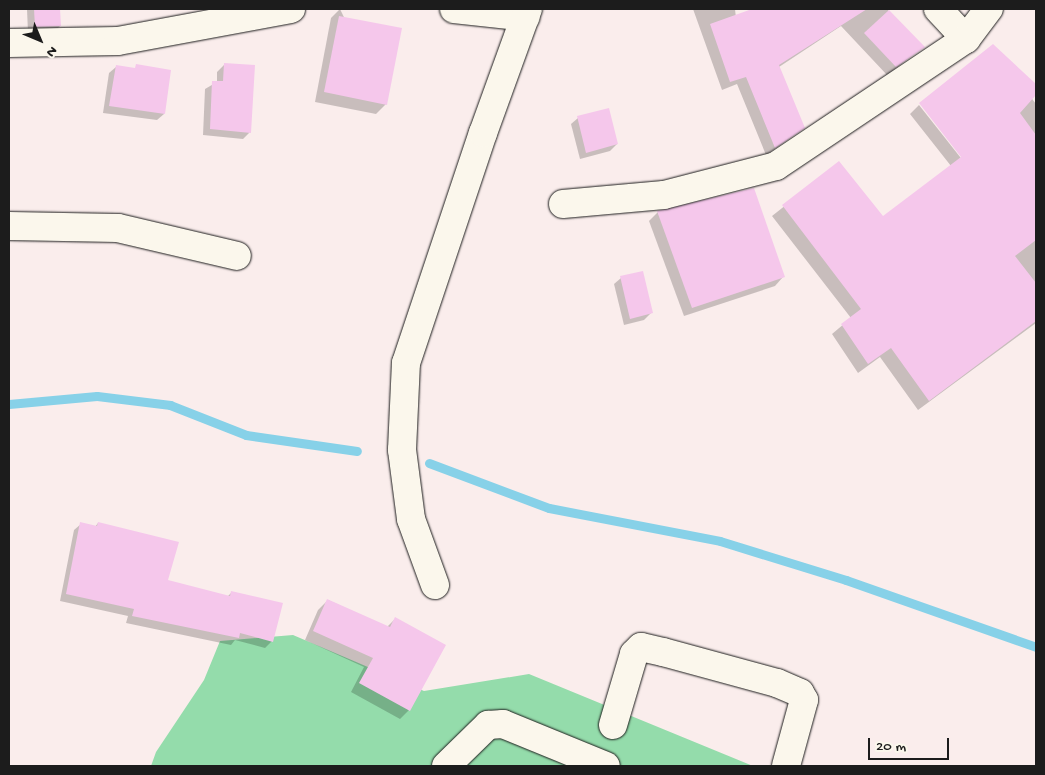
<!DOCTYPE html>
<style>
body{margin:0}
#map{position:relative;width:1045px;height:775px;overflow:hidden;background:#faedec;font-family:"Gochi Hand",sans-serif}
div>[style]{position:absolute}
.green>*{inset:0;background:#94dcab}
.shadow>*{inset:0;background:#0003}
.stream>*{height:9px;margin:-4.5px;padding:0 4.5px;transform-origin:4.5px;border-radius:4.5px;background:#87d1e8}
.building>*{inset:0;background:#f5c7eb}
.roads{filter:drop-shadow(0 0 1px #1c1c1c) drop-shadow(0 0 1px #1c1c1c)}
.street>*{height:28px;margin:-14px;padding:0 14px;transform-origin:14px;border-radius:14px;background:#fbf7ec}
span{translate:-50% -50%;white-space:nowrap;text-align:center;line-height:1.15;-webkit-text-stroke:5px #fbf7ec;paint-order:stroke}
.frame{position:absolute;inset:0;border:10px solid #1c1c1c;pointer-events:none}
.north{position:absolute;left:15px;top:15px;width:50px;height:50px;-webkit-text-stroke:4px #fbf7ec;paint-order:stroke;rotate:135deg;font-size:14px;font-weight:700;line-height:20px;text-align:center;color:#1c1c1c}
.north::after{content:'';display:block;margin:auto;width:18px;height:22px;background:#1c1c1c;clip-path:polygon(50% 0,100% 100%,50% 72%,0 100%)}
.scale{position:absolute;left:868px;top:738px;width:81px;height:22px;box-sizing:border-box;border:2px solid #1c1c1c;border-top:0;padding-left:6px;font-size:15px;line-height:18px;white-space:nowrap;color:#1c1c1c;-webkit-text-stroke:4px #fbf7ec;paint-order:stroke}
</style>
<div id="map">
<div class="green">
<i style="clip-path:polygon(293px 635px,424px 691px,529px 674px,753px 766px,151px 766px,156px 752px,204px 680px,220px 641px)"></i>
</div>
<div class="shadow">
<i style="clip-path:polygon(27px 9px,59px 9px,60px 26px,53px 33px,28px 33px)"></i>
<i style="clip-path:polygon(340px 9px,386px 104px,376px 114px,315px 102px,331px 18px)"></i>
<i style="clip-path:polygon(693px 9px,735px 9px,736px 18px,752px 9px,887px 9px,923px 47px,887px 75px,841px 26px,779px 67px,804px 128px,766px 155px,737px 84px,722px 90px)"></i>
<i style="clip-path:polygon(992px 46px,1036px 104px,1036px 323px,918px 410px,880px 357px,858px 373px,832px 334px,851px 318px,772px 216px,839px 163px,883px 218px,951px 166px,910px 114px,919px 105px,964px 162px)"></i>
<i style="clip-path:polygon(224px 65px,250px 132px,243px 139px,203px 135px,205px 89px,217px 82px,217px 72px)"></i>
<i style="clip-path:polygon(116px 67px,170px 71px,164px 114px,157px 120px,103px 113px,109px 73px)"></i>
<i style="clip-path:polygon(578px 118px,617px 144px,610px 151px,580px 159px,571px 124px)"></i>
<i style="clip-path:polygon(658px 212px,783px 277px,775px 286px,684px 316px,649px 221px)"></i>
<i style="clip-path:polygon(621px 278px,651px 313px,644px 320px,624px 325px,614px 284px)"></i>
<i style="clip-path:polygon(98px 523px,167px 581px,227px 597px,232px 592px,272px 641px,265px 648px,235px 640px,231px 645px,126px 623px,128px 616px,60px 601px,74px 530px,81px 524px,95px 527px)"></i>
<i style="clip-path:polygon(328px 600px,387px 627px,395px 619px,409px 710px,400px 719px,351px 692px,364px 667px,305px 640px,318px 610px)"></i>
</div>
<div class="stream">
<i style="left:9px;top:404px;width:88px;rotate:-5.2deg"></i>
<i style="left:97px;top:396px;width:74px;rotate:7deg"></i>
<i style="left:170px;top:405px;width:82px;rotate:21.5deg"></i>
<i style="left:246px;top:435px;width:112px;rotate:8.2deg"></i>
<i style="left:429px;top:463px;width:128px;rotate:20.6deg"></i>
<i style="left:549px;top:508px;width:174px;rotate:10.9deg"></i>
<i style="left:720px;top:541px;width:132px;rotate:17.2deg"></i>
<i style="left:846px;top:580px;width:201px;rotate:19.4deg"></i>
</div>
<div class="building">
<i style="clip-path:polygon(34px 9px,60px 9px,61px 26px,35px 27px)"></i>
<i style="clip-path:polygon(752px 9px,867px 9px,779px 65px,805px 128px,775px 148px,746px 77px,730px 82px,710px 24px)"></i>
<i style="clip-path:polygon(889px 10px,925px 47px,896px 67px,864px 33px)"></i>
<i style="clip-path:polygon(339px 16px,402px 28px,387px 105px,324px 92px)"></i>
<i style="clip-path:polygon(993px 44px,1036px 84px,1036px 95px,1020px 113px,1036px 135px,1036px 240px,1015px 256px,1036px 283px,1036px 321px,929px 401px,891px 348px,868px 364px,841px 324px,861px 309px,782px 205px,839px 161px,883px 216px,961px 157px,919px 103px)"></i>
<i style="clip-path:polygon(224px 63px,255px 65px,251px 133px,210px 129px,212px 81px,223px 81px)"></i>
<i style="clip-path:polygon(136px 64px,171px 70px,165px 114px,109px 106px,116px 65px,135px 68px)"></i>
<i style="clip-path:polygon(609px 108px,618px 144px,586px 153px,577px 116px)"></i>
<i style="clip-path:polygon(754px 188px,785px 277px,692px 308px,657px 211px)"></i>
<i style="clip-path:polygon(643px 271px,653px 313px,630px 319px,620px 276px)"></i>
<i style="clip-path:polygon(80px 522px,97px 526px,98px 522px,179px 542px,168px 580px,230px 596px,231px 591px,283px 603px,273px 642px,240px 633px,239px 638px,132px 616px,134px 609px,66px 594px)"></i>
<i style="clip-path:polygon(327px 599px,390px 627px,395px 617px,446px 645px,410px 711px,359px 683px,373px 658px,313px 631px)"></i>
</div>
<div class="roads">
<div class="street">
<i style="left:454px;top:9px;width:72px;rotate:6.3deg"></i>
<i style="left:938px;top:9px;width:41px;rotate:47deg"></i>
<i style="left:9px;top:43px;width:109px;rotate:-1.1deg"></i>
<i style="left:118px;top:41px;width:176px;rotate:-10.5deg"></i>
<i style="left:563px;top:204px;width:101px;rotate:-5.1deg"></i>
<i style="left:664px;top:195px;width:116px;rotate:-14.5deg"></i>
<i style="left:776px;top:166px;width:229px;rotate:-33.8deg"></i>
<i style="left:966px;top:39px;width:38px;rotate:-53deg"></i>
<i style="left:9px;top:226px;width:109px;rotate:1.1deg"></i>
<i style="left:118px;top:228px;width:122px;rotate:13.2deg"></i>
<i style="left:435px;top:585px;width:70px;rotate:-110deg"></i>
<i style="left:411px;top:519px;width:70px;rotate:-97.4deg"></i>
<i style="left:402px;top:450px;width:87px;rotate:-87.4deg"></i>
<i style="left:406px;top:363px;width:243px;rotate:-71.5deg"></i>
<i style="left:483px;top:133px;width:132px;rotate:-70.1deg"></i>
<i style="left:613px;top:725px;width:74px;rotate:-73.5deg"></i>
<i style="left:634px;top:654px;width:10px;rotate:-45deg"></i>
<i style="left:641px;top:647px;width:23px;rotate:13deg"></i>
<i style="left:663px;top:652px;width:118px;rotate:15.2deg"></i>
<i style="left:777px;top:683px;width:25px;rotate:23deg"></i>
<i style="left:800px;top:693px;width:8px;rotate:60deg"></i>
<i style="left:804px;top:700px;width:68px;rotate:105.3deg"></i>
<i style="left:446px;top:766px;width:59px;rotate:-44.3deg"></i>
<i style="left:488px;top:725px;width:15px;rotate:-4deg"></i>
<i style="left:503px;top:724px;width:111px;rotate:22.2deg"></i>
</div>
</div>
<div class="frame"></div>
<div class="north">N</div>
<div class="scale">20 m</div>
</div>
